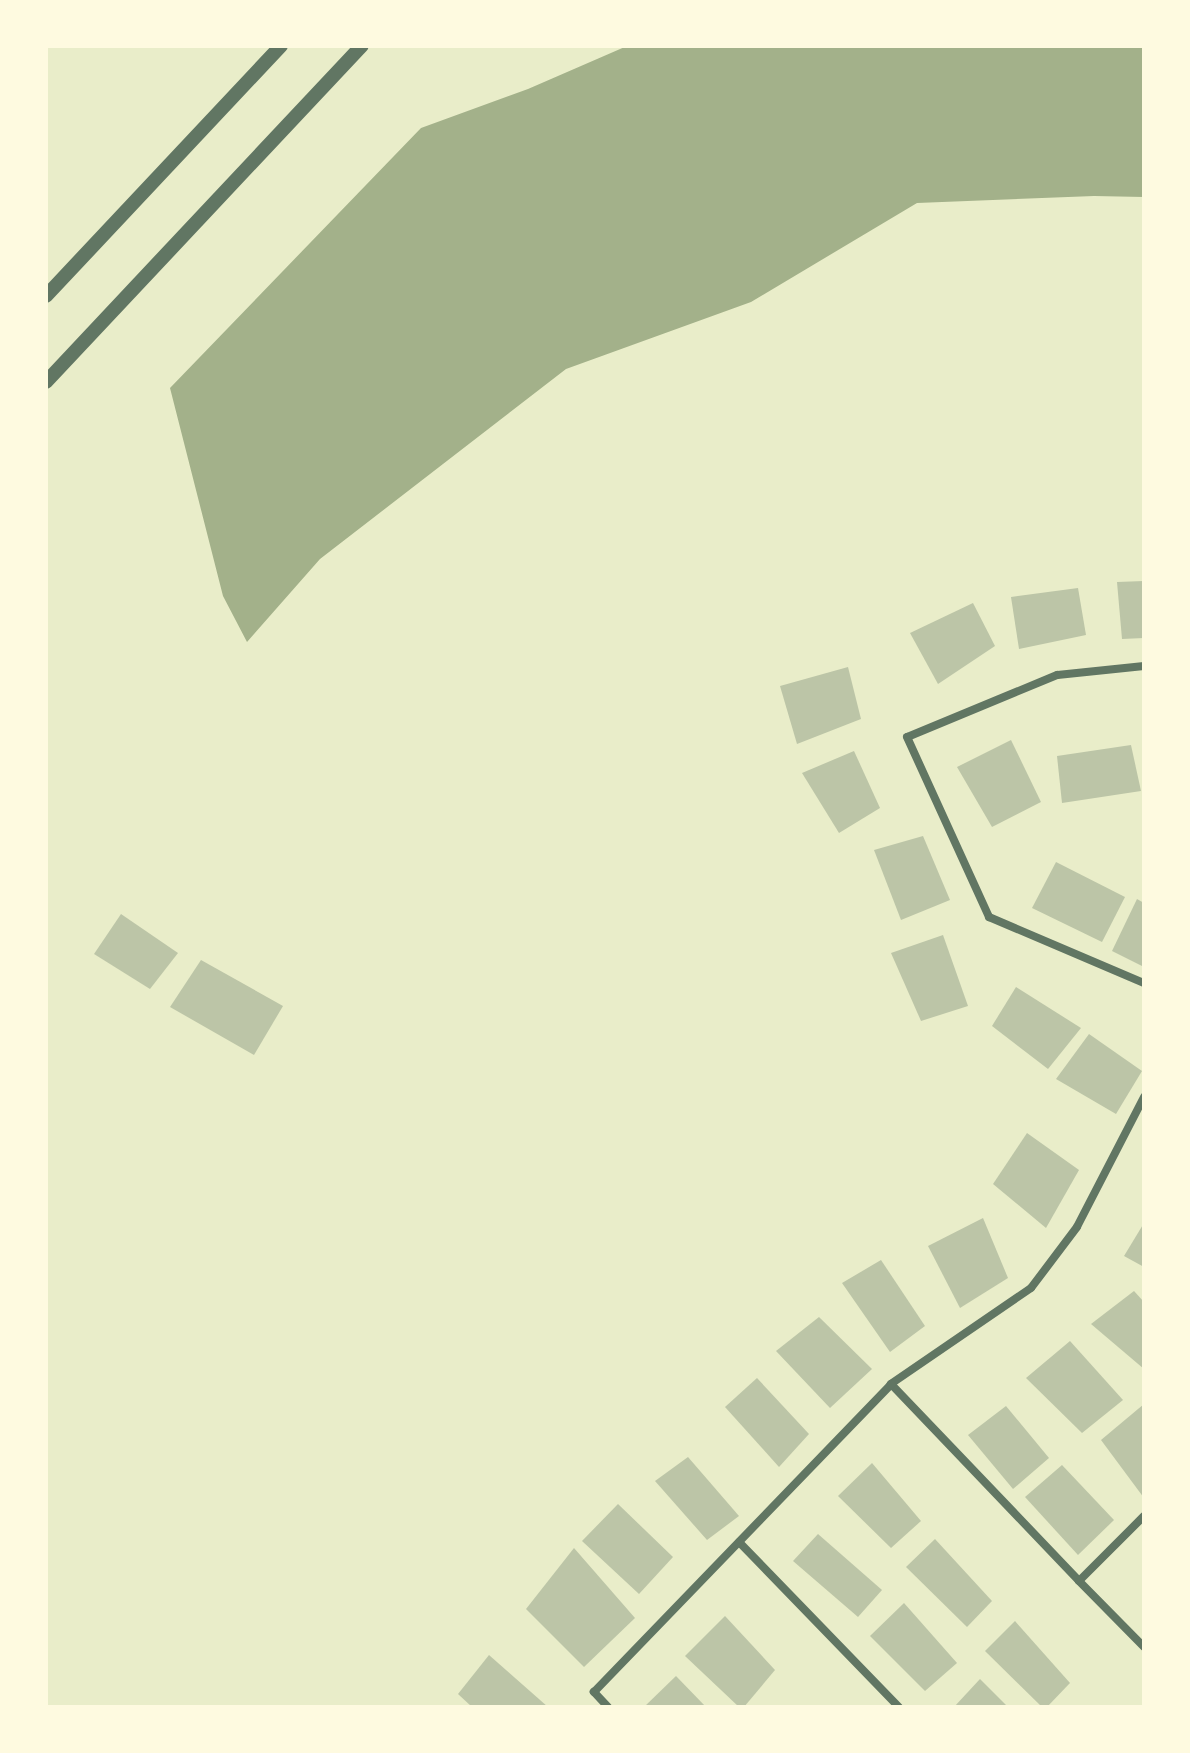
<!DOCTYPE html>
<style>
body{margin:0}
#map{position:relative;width:1190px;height:1753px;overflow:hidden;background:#e9edc9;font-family:"Exo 2",sans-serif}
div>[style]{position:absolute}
.water>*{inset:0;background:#a3b18a}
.building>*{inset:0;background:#bcc5a7}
.minor>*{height:8px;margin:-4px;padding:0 4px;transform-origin:4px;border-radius:4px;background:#617663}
.tertiary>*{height:14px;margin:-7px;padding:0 7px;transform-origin:7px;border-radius:7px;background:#617663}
span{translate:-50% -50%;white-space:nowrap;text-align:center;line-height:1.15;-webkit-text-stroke:6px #fefae0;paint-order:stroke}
.frame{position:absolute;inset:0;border:48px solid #fefae0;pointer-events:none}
</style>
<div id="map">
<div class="water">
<i style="clip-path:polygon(627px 46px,1144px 46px,1144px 197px,1094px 196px,917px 203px,751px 302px,566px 369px,320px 559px,247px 642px,223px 596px,170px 388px,421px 128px,528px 89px)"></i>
</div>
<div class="building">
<i style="clip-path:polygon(1144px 581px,1144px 638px,1122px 639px,1117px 582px)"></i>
<i style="clip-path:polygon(1078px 588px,1086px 635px,1019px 649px,1011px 597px)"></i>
<i style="clip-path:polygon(973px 603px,995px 646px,938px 684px,910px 633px)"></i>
<i style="clip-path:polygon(848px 667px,861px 719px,797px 744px,780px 686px)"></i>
<i style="clip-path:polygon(1011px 740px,1041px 802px,992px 827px,957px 767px)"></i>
<i style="clip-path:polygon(1131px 745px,1141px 791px,1062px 803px,1057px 756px)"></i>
<i style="clip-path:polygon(854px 751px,880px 808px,839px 833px,802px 773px)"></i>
<i style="clip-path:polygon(923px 836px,950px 900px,901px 920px,874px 850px)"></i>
<i style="clip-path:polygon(1056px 862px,1125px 897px,1102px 942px,1032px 908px)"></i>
<i style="clip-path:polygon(1137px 899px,1144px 903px,1144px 967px,1112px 951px)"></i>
<i style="clip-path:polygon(121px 914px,178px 953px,150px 989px,94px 954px)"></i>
<i style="clip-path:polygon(943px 935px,968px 1006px,921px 1021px,891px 953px)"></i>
<i style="clip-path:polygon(201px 960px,283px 1006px,254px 1055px,170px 1007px)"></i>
<i style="clip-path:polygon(1016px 987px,1081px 1028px,1048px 1069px,992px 1026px)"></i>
<i style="clip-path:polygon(1089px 1034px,1142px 1071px,1116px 1114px,1056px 1079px)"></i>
<i style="clip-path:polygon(1027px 1133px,1079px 1170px,1046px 1228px,993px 1184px)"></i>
<i style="clip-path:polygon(983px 1218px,1008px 1278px,960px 1308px,928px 1246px)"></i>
<i style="clip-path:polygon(1144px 1223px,1144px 1267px,1124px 1256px)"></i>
<i style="clip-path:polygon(881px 1260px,925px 1326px,890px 1352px,842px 1283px)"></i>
<i style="clip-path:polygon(1134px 1291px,1144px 1302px,1144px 1369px,1091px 1324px)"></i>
<i style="clip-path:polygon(819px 1317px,872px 1369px,830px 1408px,776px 1351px)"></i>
<i style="clip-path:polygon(1070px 1341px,1123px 1400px,1082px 1433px,1026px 1378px)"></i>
<i style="clip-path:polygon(757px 1378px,809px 1434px,779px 1467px,725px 1407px)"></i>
<i style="clip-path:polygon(1144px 1404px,1144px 1498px,1101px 1440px)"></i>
<i style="clip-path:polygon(1006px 1406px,1049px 1458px,1013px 1489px,968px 1435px)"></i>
<i style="clip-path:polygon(688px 1457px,739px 1516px,707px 1540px,655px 1481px)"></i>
<i style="clip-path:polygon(872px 1463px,921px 1521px,891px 1548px,838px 1496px)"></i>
<i style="clip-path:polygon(1062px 1465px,1114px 1520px,1078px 1555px,1025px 1497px)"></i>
<i style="clip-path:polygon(618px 1504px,673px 1557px,639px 1594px,582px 1541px)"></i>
<i style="clip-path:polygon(818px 1534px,882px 1590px,858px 1617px,793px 1561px)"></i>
<i style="clip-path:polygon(935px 1539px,992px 1601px,967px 1627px,906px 1567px)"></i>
<i style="clip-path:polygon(574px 1548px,635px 1618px,584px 1667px,526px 1609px)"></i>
<i style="clip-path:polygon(904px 1603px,957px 1663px,925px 1691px,870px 1636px)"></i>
<i style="clip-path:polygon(725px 1616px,775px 1670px,744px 1707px,739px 1707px,685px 1656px)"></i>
<i style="clip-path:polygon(1015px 1621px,1070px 1683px,1047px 1707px,1042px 1707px,985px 1651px)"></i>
<i style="clip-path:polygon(489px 1655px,548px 1707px,472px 1707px,458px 1694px)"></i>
<i style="clip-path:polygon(676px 1676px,706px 1707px,644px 1707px)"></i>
<i style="clip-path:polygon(980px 1679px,1008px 1707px,954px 1707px)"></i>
</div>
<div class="minor">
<i style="left:1144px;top:666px;width:87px;rotate:174.1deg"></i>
<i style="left:1057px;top:675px;width:162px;rotate:157.5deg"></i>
<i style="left:907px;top:737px;width:198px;rotate:65.5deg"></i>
<i style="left:989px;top:917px;width:168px;rotate:23.1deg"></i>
<i style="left:1144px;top:1097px;width:146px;rotate:117.3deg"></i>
<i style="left:1077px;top:1227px;width:76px;rotate:127deg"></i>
<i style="left:1031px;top:1288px;width:170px;rotate:145.6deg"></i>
<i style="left:891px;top:1384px;width:272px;rotate:46.3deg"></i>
<i style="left:1079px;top:1581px;width:92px;rotate:-45deg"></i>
<i style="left:739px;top:1542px;width:230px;rotate:45.9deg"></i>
<i style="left:1079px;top:1581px;width:93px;rotate:45.4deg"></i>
<i style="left:608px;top:1707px;width:21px;rotate:-133deg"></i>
<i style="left:594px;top:1692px;width:428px;rotate:-46deg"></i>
</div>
<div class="tertiary">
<i style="left:46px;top:296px;width:343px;rotate:-46.8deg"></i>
<i style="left:46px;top:382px;width:461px;rotate:-46.8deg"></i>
</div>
<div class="frame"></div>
</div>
